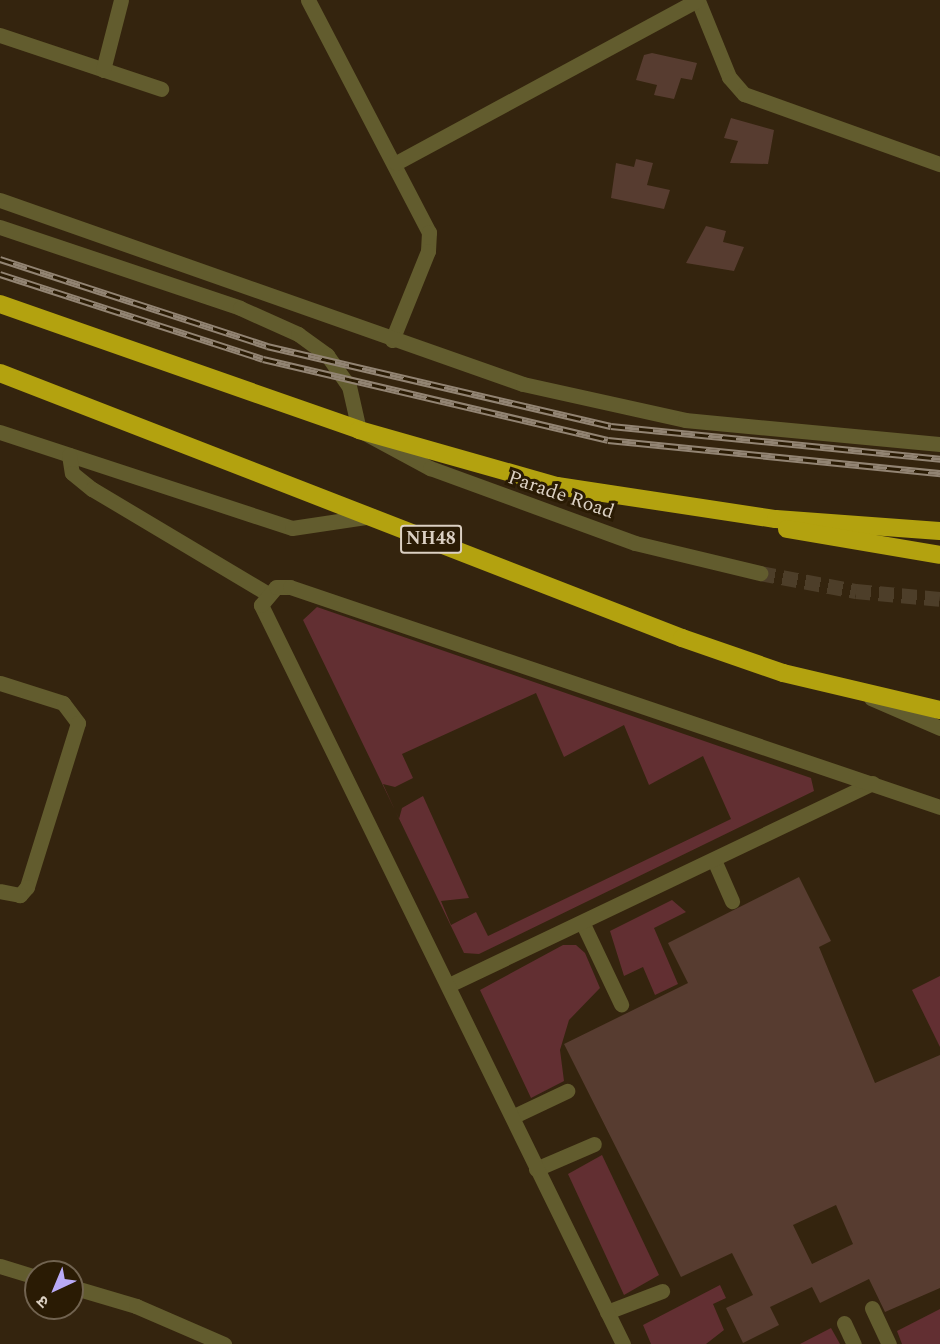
<!DOCTYPE html>
<meta charset="utf-8">
<style>
body{margin:0}
#map{position:relative;width:940px;height:1344px;overflow:hidden;background:#34240e;font-family:Spectral,"Noto Sans Devanagari",serif}
div>[style]{position:absolute}
.green>*{inset:0;background:#622f32}
.building>*{inset:0;background:#573c30}
.minor-tunnel>*{height:15px;margin-top:-7.5px;transform-origin:0;background:repeating-linear-gradient(90deg,#4d3e29 0 15px,transparent 0 23px)}
.minor>*{height:15px;margin:-7.5px;padding:0 7.5px;transform-origin:7.5px;border-radius:7.5px;background:#625c2e}
.highway>*{height:18px;margin:-9px;padding:0 9px;transform-origin:9px;border-radius:9px;background:#b3a20f}
.rail>*{height:7px;margin-top:-3.5px;transform-origin:0;background:repeating-linear-gradient(90deg,#2a1b04 0 14px,#928473 0 28px);box-sizing:border-box;border-block:2px solid #928473}
span{translate:-50% -50%;white-space:nowrap;text-align:center;line-height:1.15;-webkit-text-stroke:6px #2a1b04;paint-order:stroke}
.shield-label span{padding:2px 4px;background:#2a1b04;border:2px solid;border-radius:4px;-webkit-text-stroke-width:0}
.shield-label{font-size:18px;color:#dbd0c3;font-weight:700}
.street-label{font-size:20px;color:#dbd0c3}
.north{position:absolute;left:24px;top:1260px;width:60px;height:60px;box-sizing:border-box;background:#2a1b04;border:2px solid #716350;border-radius:50%;rotate:224deg;font-size:16px;font-weight:700;line-height:24px;text-align:center;color:#dbd0c3}
.north::after{content:'';display:block;margin:auto;width:21px;height:27px;background:#b9aaf7;clip-path:polygon(50% 0,100% 100%,50% 72%,0 100%)}
</style>
<div id="map">
<div class="green">
<i style="clip-path:polygon(evenodd,317px 607px,811px 778px,814px 791px,479px 954px,464px 953px,303px 620px,317px 607px,536px 693px,564px 757px,624px 725px,649px 785px,703px 756px,731px 819px,488px 936px,476px 912px,451px 925px,441px 901px,469px 898px,423px 796px,402px 808px,399px 819px,383px 784px,395px 787px,413px 778px,402px 754px,536px 693px)"></i>
<i style="clip-path:polygon(672px 900px,686px 912px,654px 928px,678px 984px,655px 995px,643px 967px,624px 976px,610px 931px)"></i>
<i style="clip-path:polygon(563px 945px,576px 945px,585px 953px,600px 988px,569px 1020px,560px 1050px,564px 1081px,531px 1098px,480px 990px)"></i>
<i style="clip-path:polygon(940px 976px,940px 1047px,912px 990px)"></i>
<i style="clip-path:polygon(602px 1155px,659px 1275px,624px 1295px,568px 1174px)"></i>
<i style="clip-path:polygon(720px 1285px,726px 1298px,713px 1304px,724px 1330px,706px 1344px,651px 1344px,643px 1325px)"></i>
<i style="clip-path:polygon(940px 1309px,940px 1344px,902px 1344px,897px 1331px)"></i>
<i style="clip-path:polygon(831px 1328px,840px 1344px,800px 1344px)"></i>
</div>
<div class="building">
<i style="clip-path:polygon(652px 53px,697px 63px,692px 80px,681px 78px,674px 99px,654px 95px,657px 85px,636px 80px,644px 55px)"></i>
<i style="clip-path:polygon(731px 118px,774px 130px,768px 164px,730px 163px,738px 141px,724px 138px)"></i>
<i style="clip-path:polygon(636px 159px,653px 163px,647px 185px,670px 190px,664px 209px,611px 198px,616px 163px,634px 167px)"></i>
<i style="clip-path:polygon(706px 226px,726px 231px,723px 242px,744px 247px,734px 271px,686px 263px)"></i>
<i style="clip-path:polygon(evenodd,799px 877px,831px 941px,819px 947px,875px 1083px,940px 1055px,940px 1288px,885px 1312px,869px 1279px,820px 1303px,812px 1287px,770px 1307px,779px 1325px,743px 1343px,726px 1308px,753px 1295px,732px 1253px,681px 1277px,564px 1044px,688px 983px,668px 943px,799px 877px,836px 1205px,853px 1244px,812px 1264px,793px 1225px,836px 1205px)"></i>
</div>
<div class="minor-tunnel">
<i style="left:760px;top:573px;width:98px;rotate:10.6deg"></i>
<i style="left:856px;top:591px;width:84px;rotate:5.4deg"></i>
</div>
<div class="minor">
<i style="left:308px;top:0;width:262px;rotate:62.5deg"></i>
<i style="left:429px;top:232px;width:19px;rotate:93deg"></i>
<i style="left:428px;top:251px;width:96px;rotate:112deg"></i>
<i style="left:699px;top:3px;width:80px;rotate:67.9deg"></i>
<i style="left:729px;top:77px;width:23px;rotate:49deg"></i>
<i style="left:744px;top:94px;width:208px;rotate:19.7deg"></i>
<i style="left:0;top:35px;width:170px;rotate:18.5deg"></i>
<i style="left:103px;top:70px;width:72px;rotate:-75.6deg"></i>
<i style="left:396px;top:163px;width:342px;rotate:-28.4deg"></i>
<i style="left:0;top:200px;width:554px;rotate:19.38deg"></i>
<i style="left:523px;top:384px;width:166px;rotate:12.5deg"></i>
<i style="left:685px;top:420px;width:256px;rotate:5.4deg"></i>
<i style="left:0;top:227px;width:253px;rotate:18.6deg"></i>
<i style="left:240px;top:308px;width:64px;rotate:24.1deg"></i>
<i style="left:298px;top:334px;width:36px;rotate:36deg"></i>
<i style="left:327px;top:355px;width:38px;rotate:55deg"></i>
<i style="left:349px;top:386px;width:45px;rotate:77.2deg"></i>
<i style="left:359px;top:430px;width:81px;rotate:28.2deg"></i>
<i style="left:430px;top:468px;width:218px;rotate:20.1deg"></i>
<i style="left:635px;top:543px;width:129px;rotate:13.5deg"></i>
<i style="left:0;top:432px;width:307px;rotate:18.2deg"></i>
<i style="left:292px;top:528px;width:81px;rotate:-8.5deg"></i>
<i style="left:69px;top:455px;width:18px;rotate:81deg"></i>
<i style="left:72px;top:473px;width:26px;rotate:39deg"></i>
<i style="left:92px;top:489px;width:205px;rotate:30.8deg"></i>
<i style="left:0;top:683px;width:66px;rotate:17.6deg"></i>
<i style="left:63px;top:703px;width:25px;rotate:53deg"></i>
<i style="left:78px;top:723px;width:172px;rotate:107.3deg"></i>
<i style="left:27px;top:887px;width:11px;rotate:131deg"></i>
<i style="left:20px;top:895px;width:20px;rotate:-169deg"></i>
<i style="left:871px;top:698px;width:75px;rotate:23.5deg"></i>
<i style="left:714px;top:860px;width:45px;rotate:66.3deg"></i>
<i style="left:583px;top:924px;width:89px;rotate:64.6deg"></i>
<i style="left:451px;top:984px;width:467px;rotate:-25.5deg"></i>
<i style="left:514px;top:1116px;width:59px;rotate:-25.3deg"></i>
<i style="left:536px;top:1169px;width:63px;rotate:-23.3deg"></i>
<i style="left:0;top:1266px;width:38px;rotate:17deg"></i>
<i style="left:72px;top:1287px;width:67px;rotate:16.5deg"></i>
<i style="left:136px;top:1306px;width:96px;rotate:23.4deg"></i>
<i style="left:872px;top:1308px;width:40px;rotate:65deg"></i>
<i style="left:607px;top:1312px;width:59px;rotate:-20.9deg"></i>
<i style="left:844px;top:1323px;width:23px;rotate:65deg"></i>
<i style="left:623px;top:1344px;width:823px;rotate:-116.1deg"></i>
<i style="left:261px;top:605px;width:23px;rotate:-50deg"></i>
<i style="left:276px;top:587px;width:14px"></i>
<i style="left:290px;top:587px;width:686px;rotate:18.7deg"></i>
</div>
<div class="highway">
<i style="left:0;top:304px;width:380px;rotate:19.3deg"></i>
<i style="left:359px;top:430px;width:206px;rotate:15.8deg"></i>
<i style="left:557px;top:486px;width:221px;rotate:8.6deg"></i>
<i style="left:776px;top:519px;width:164px;rotate:4.2deg"></i>
<i style="left:0;top:373px;width:732px;rotate:21.23deg"></i>
<i style="left:682px;top:638px;width:107px;rotate:19.1deg"></i>
<i style="left:783px;top:673px;width:161px;rotate:13.3deg"></i>
<i style="left:787px;top:529px;width:155px;rotate:9.6deg"></i>
</div>
<div class="rail">
<i style="left:0;top:259px;width:281px;rotate:18deg"></i>
<i style="left:267px;top:346px;width:353px;rotate:13.1deg"></i>
<i style="left:611px;top:426px;width:331px;rotate:5.7deg"></i>
<i style="left:0;top:274px;width:276px;rotate:17.9deg"></i>
<i style="left:263px;top:359px;width:354px;rotate:13.2deg"></i>
<i style="left:608px;top:440px;width:334px;rotate:5.7deg"></i>
</div>
<div class="shield-label">
<span style="left:431px;top:539px">NH48</span>
</div>
<div class="street-label">
<span style="left:561px;top:495px;rotate:19deg">Parade Road</span>
</div>
<div class="north">उ</div>
</div>
